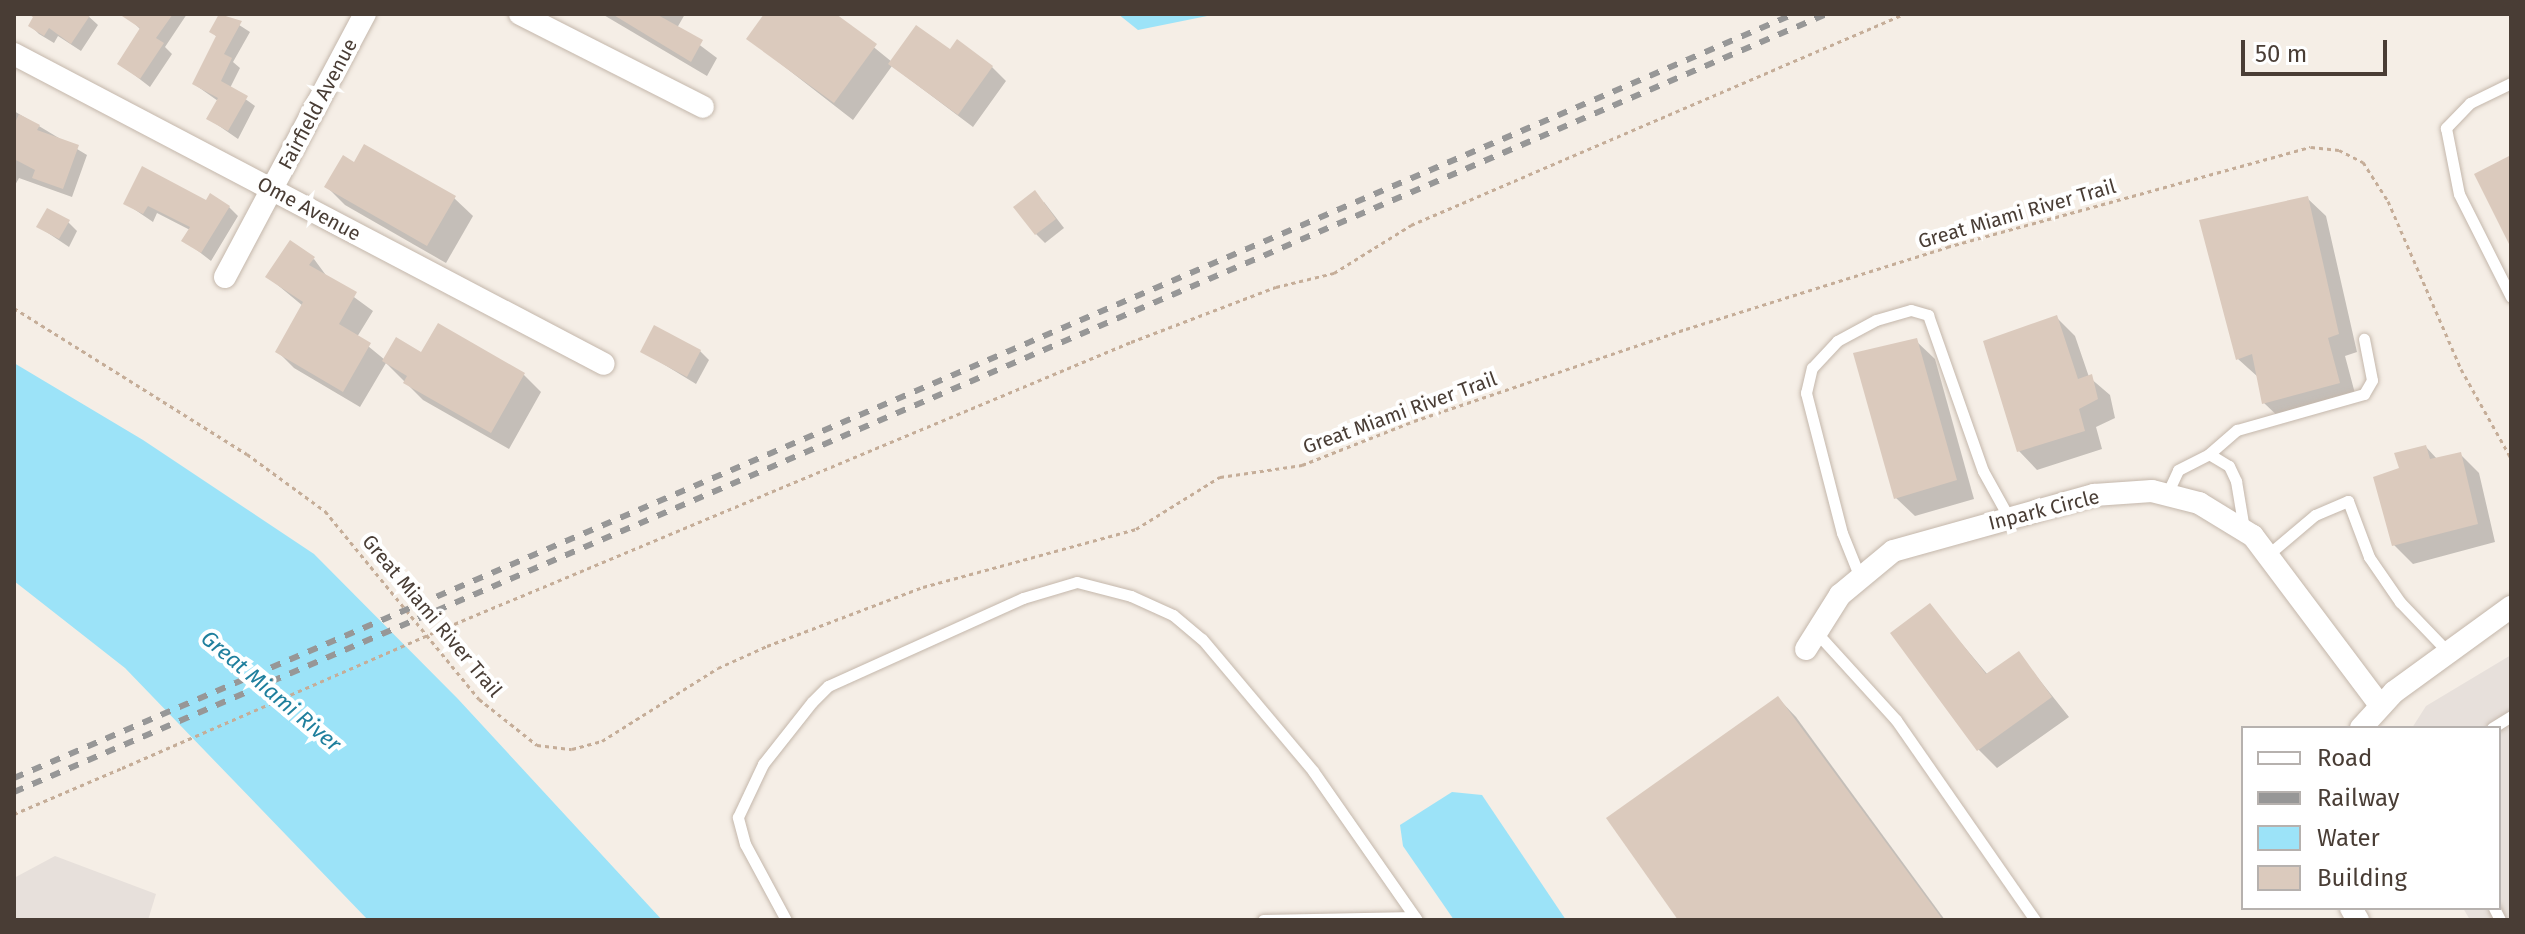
<!DOCTYPE html>
<style>
body{margin:0}
#map{position:relative;width:2525px;height:934px;overflow:hidden;background:#f5eee6;font-family:"Fira Sans",sans-serif}
div>[style]{position:absolute}
.industrial>*{inset:0;background:#e7e0db}
.water>*{inset:0;background:#9ce3f8}
.shadow>*{inset:0;background:#0003}
.building>*{inset:0;background:#dbcabd}
.path>*{height:3px;margin-top:-1.5px;transform-origin:0;background:repeating-linear-gradient(90deg,#c5ad98 0 4px,transparent 0 8px)}
.roads{filter:drop-shadow(0 0 2px #c4b7ab) drop-shadow(0 0 2px #c4b7ab)}
.lane>*{height:11px;margin:-5.5px;padding:0 5.5px;transform-origin:5.5px;border-radius:5.5px;background:#fff}
.street>*{height:22px;margin:-11px;padding:0 11px;transform-origin:11px;border-radius:11px;background:#fff}
.rail>*{height:6px;margin-top:-3px;transform-origin:0;background:repeating-linear-gradient(90deg,#979797 0 10px,transparent 0 20px)}
.path-bridge>*{height:3px;margin-top:-1.5px;transform-origin:0;background:repeating-linear-gradient(90deg,#c5ad98 0 4px,transparent 0 8px)}
span{translate:-50% -50%;white-space:nowrap;text-align:center;line-height:1.15;-webkit-text-stroke:8px #fff;paint-order:stroke}
.street-label{font-size:20px;color:#493d35}
.water-label{font-size:22px;color:#1f7f9d;font-style:italic}
.frame{position:absolute;inset:0;border:16px solid #493d35;pointer-events:none}
.legend{position:absolute;left:2241px;top:726px;width:260px;height:184px;box-sizing:border-box;background:#fff;border:2px solid #b6b1ae;margin:0;padding:10px 14px;list-style:none;font-size:24px;color:#493d35}
.legend li{display:flex;align-items:center;gap:16px;height:40px}
.legend b{width:40px;border:2px solid #b6b1ae}
.scale{position:absolute;left:2241px;top:40px;width:146px;height:36px;box-sizing:border-box;border:4px solid #493d35;border-top:0;padding-left:10px;font-size:24px;line-height:28px;white-space:nowrap;color:#493d35;-webkit-text-stroke:6px #fff;paint-order:stroke}
</style>
<div id="map">
<div class="industrial">
<i style="clip-path:polygon(2511px 655px,2511px 920px,2470px 920px,2463px 908px,2499px 908px,2499px 728px,2412px 728px,2426px 706px)"></i>
<i style="clip-path:polygon(55px 856px,156px 894px,148px 920px,14px 920px,14px 878px)"></i>
</div>
<div class="water">
<i style="clip-path:polygon(1118px 14px,1217px 14px,1138px 30px)"></i>
<i style="clip-path:polygon(14px 363px,143px 440px,314px 554px,458px 699px,662px 920px,368px 920px,125px 668px,14px 581px)"></i>
<i style="clip-path:polygon(1452px 792px,1482px 795px,1566px 920px,1454px 920px,1403px 846px,1400px 825px)"></i>
</div>
<div class="shadow">
<i style="clip-path:polygon(37px 14px,86px 14px,98px 25px,81px 51px,58px 36px,54px 43px,39px 34px,30px 25px)"></i>
<i style="clip-path:polygon(134px 14px,187px 14px,165px 47px,172px 54px,150px 87px,119px 63px,141px 30px,130px 19px)"></i>
<i style="clip-path:polygon(222px 14px,250px 32px,233px 62px,240px 68px,230px 88px,255px 106px,238px 139px,209px 119px,218px 101px,194px 84px,218px 38px,212px 32px)"></i>
<i style="clip-path:polygon(602px 14px,685px 14px,677px 28px,717px 58px,707px 76px)"></i>
<i style="clip-path:polygon(767px 14px,833px 14px,892px 62px,950px 52px,992px 67px,1006px 81px,973px 127px,892px 66px,853px 120px,749px 39px)"></i>
<i style="clip-path:polygon(14px 111px,87px 155px,72px 197px,19px 178px,14px 187px)"></i>
<i style="clip-path:polygon(354px 165px,454px 198px,473px 216px,446px 263px,345px 205px,327px 187px)"></i>
<i style="clip-path:polygon(2307px 198px,2326px 216px,2357px 352px,2345px 356px,2357px 401px,2283px 421px,2264px 403px,2258px 377px,2238px 359px)"></i>
<i style="clip-path:polygon(1044px 202px,1064px 228px,1045px 243px,1036px 234px)"></i>
<i style="clip-path:polygon(125px 203px,206px 203px,229px 207px,238px 216px,211px 261px,184px 240px,190px 230px,157px 213px,153px 222px)"></i>
<i style="clip-path:polygon(68px 222px,77px 231px,69px 247px,39px 227px)"></i>
<i style="clip-path:polygon(314px 259px,328px 278px,373px 311px,357px 337px,385px 360px,422px 354px,524px 375px,541px 392px,509px 449px,423px 400px,386px 363px,360px 407px,294px 368px,277px 351px,303px 306px,268px 277px)"></i>
<i style="clip-path:polygon(2056px 317px,2075px 336px,2089px 377px,2110px 395px,2115px 418px,2096px 427px,2102px 449px,2037px 470px,2019px 451px)"></i>
<i style="clip-path:polygon(1916px 341px,1935px 359px,1974px 499px,1915px 516px,1896px 498px)"></i>
<i style="clip-path:polygon(642px 351px,700px 351px,709px 360px,696px 384px)"></i>
<i style="clip-path:polygon(2426px 447px,2438px 460px,2460px 454px,2479px 473px,2495px 542px,2413px 564px,2394px 545px,2376px 478px,2402px 470px)"></i>
<i style="clip-path:polygon(1930px 606px,1988px 675px,2019px 654px,2069px 717px,1997px 768px,1978px 749px)"></i>
<i style="clip-path:polygon(1778px 698px,1796px 717px,1945px 920px,1680px 920px)"></i>
</div>
<div class="building">
<i style="clip-path:polygon(28px 14px,91px 14px,71px 44px,49px 28px,44px 36px,28px 26px,33px 17px)"></i>
<i style="clip-path:polygon(119px 14px,173px 14px,156px 38px,164px 43px,140px 79px,117px 64px,140px 28px)"></i>
<i style="clip-path:polygon(219px 14px,242px 21px,224px 54px,232px 58px,221px 81px,248px 96px,228px 131px,206px 119px,218px 98px,192px 84px,216px 36px,209px 32px)"></i>
<i style="clip-path:polygon(612px 14px,656px 14px,703px 40px,691px 62px)"></i>
<i style="clip-path:polygon(764px 14px,836px 14px,877px 44px,834px 103px,746px 39px)"></i>
<i style="clip-path:polygon(916px 25px,950px 49px,957px 39px,993px 66px,958px 115px,888px 64px)"></i>
<i style="clip-path:polygon(19px 114px,40px 125px,37px 130px,79px 145px,63px 189px,32px 178px,35px 170px,14px 159px,14px 125px)"></i>
<i style="clip-path:polygon(364px 144px,456px 196px,427px 246px,324px 187px,343px 155px,354px 162px)"></i>
<i style="clip-path:polygon(2511px 155px,2511px 248px,2474px 174px)"></i>
<i style="clip-path:polygon(142px 166px,206px 200px,210px 193px,230px 206px,201px 253px,181px 241px,190px 227px,148px 206px,143px 214px,123px 204px)"></i>
<i style="clip-path:polygon(1035px 190px,1056px 219px,1035px 235px,1013px 207px)"></i>
<i style="clip-path:polygon(2308px 196px,2339px 334px,2328px 338px,2340px 383px,2262px 404px,2252px 354px,2236px 360px,2199px 220px)"></i>
<i style="clip-path:polygon(47px 208px,70px 220px,59px 239px,36px 227px)"></i>
<i style="clip-path:polygon(290px 240px,315px 257px,309px 265px,357px 292px,339px 324px,371px 343px,343px 392px,275px 352px,303px 302px,265px 277px)"></i>
<i style="clip-path:polygon(2057px 315px,2078px 379px,2092px 374px,2098px 399px,2079px 409px,2085px 431px,2017px 452px,1983px 341px)"></i>
<i style="clip-path:polygon(438px 323px,525px 373px,491px 433px,403px 383px,407px 376px,382px 361px,396px 337px,421px 352px)"></i>
<i style="clip-path:polygon(654px 325px,701px 350px,687px 377px,640px 352px)"></i>
<i style="clip-path:polygon(1917px 338px,1957px 480px,1894px 499px,1853px 353px)"></i>
<i style="clip-path:polygon(2426px 445px,2430px 459px,2461px 452px,2478px 524px,2392px 546px,2373px 477px,2399px 468px,2394px 453px)"></i>
<i style="clip-path:polygon(1930px 603px,1986px 674px,2019px 651px,2052px 697px,1977px 751px,1890px 633px)"></i>
<i style="clip-path:polygon(1778px 696px,1943px 920px,1678px 920px,1606px 818px)"></i>
</div>
<div class="path">
<i style="left:14px;top:308px;width:275px;rotate:32.1deg"></i>
<i style="left:247px;top:454px;width:97px;rotate:36.2deg"></i>
<i style="left:325px;top:511px;width:243px;rotate:50.7deg"></i>
<i style="left:479px;top:699px;width:74px;rotate:38.4deg"></i>
<i style="left:537px;top:745px;width:35px;rotate:7deg"></i>
<i style="left:572px;top:749px;width:31px;rotate:-15deg"></i>
<i style="left:602px;top:741px;width:137px;rotate:-32.2deg"></i>
<i style="left:718px;top:668px;width:54px;rotate:-24.2deg"></i>
<i style="left:767px;top:646px;width:167px;rotate:-20.7deg"></i>
<i style="left:923px;top:587px;width:221px;rotate:-15.2deg"></i>
<i style="left:1136px;top:529px;width:99px;rotate:-31.8deg"></i>
<i style="left:1220px;top:477px;width:83px;rotate:-8.3deg"></i>
<i style="left:1302px;top:465px;width:120px;rotate:-21.4deg"></i>
<i style="left:1414px;top:421px;width:287px;rotate:-18.7deg"></i>
<i style="left:1686px;top:329px;width:274px;rotate:-17.4deg"></i>
<i style="left:1947px;top:247px;width:377px;rotate:-15.4deg"></i>
<i style="left:2311px;top:147px;width:28px;rotate:6deg"></i>
<i style="left:2339px;top:150px;width:27px;rotate:27deg"></i>
<i style="left:2363px;top:162px;width:46px;rotate:57.3deg"></i>
<i style="left:2388px;top:201px;width:183px;rotate:66.5deg"></i>
<i style="left:2461px;top:369px;width:102px;rotate:60.7deg"></i>
<i style="left:447px;top:627px;width:741px;rotate:-22.62deg"></i>
<i style="left:1131px;top:342px;width:155px;rotate:-20.8deg"></i>
<i style="left:1276px;top:287px;width:60px;rotate:-13.6deg"></i>
<i style="left:1334px;top:273px;width:91px;rotate:-31.9deg"></i>
<i style="left:1411px;top:225px;width:536px;rotate:-23.17deg"></i>
<i style="left:14px;top:814px;width:117px;rotate:-23.1deg"></i>
</div>
<div class="roads">
<div class="lane">
<i style="left:2511px;top:83px;width:46px;rotate:154deg"></i>
<i style="left:2470px;top:103px;width:35px;rotate:134deg"></i>
<i style="left:2446px;top:128px;width:67px;rotate:78.9deg"></i>
<i style="left:2459px;top:194px;width:115px;rotate:63.2deg"></i>
<i style="left:2209px;top:454px;width:37px;rotate:-41deg"></i>
<i style="left:2237px;top:430px;width:132px;rotate:-15.8deg"></i>
<i style="left:2364px;top:394px;width:16px;rotate:-60deg"></i>
<i style="left:2372px;top:380px;width:42px;rotate:-101deg"></i>
<i style="left:2167px;top:494px;width:26px;rotate:-65deg"></i>
<i style="left:2178px;top:470px;width:35px;rotate:-27deg"></i>
<i style="left:2209px;top:454px;width:23px;rotate:31deg"></i>
<i style="left:2229px;top:466px;width:17px;rotate:65deg"></i>
<i style="left:2236px;top:481px;width:49px;rotate:80.5deg"></i>
<i style="left:2270px;top:553px;width:59px;rotate:-40.2deg"></i>
<i style="left:2315px;top:515px;width:36px;rotate:-23deg"></i>
<i style="left:2348px;top:501px;width:60px;rotate:69.4deg"></i>
<i style="left:2369px;top:557px;width:55px;rotate:55.4deg"></i>
<i style="left:2400px;top:602px;width:69px;rotate:46.2deg"></i>
<i style="left:1859px;top:575px;width:45px;rotate:-112deg"></i>
<i style="left:1842px;top:533px;width:145px;rotate:-104.4deg"></i>
<i style="left:1806px;top:393px;width:26px;rotate:-77deg"></i>
<i style="left:1812px;top:368px;width:37px;rotate:-47deg"></i>
<i style="left:1837px;top:341px;width:44px;rotate:-28.3deg"></i>
<i style="left:1876px;top:320px;width:36px;rotate:-16deg"></i>
<i style="left:1911px;top:310px;width:18px;rotate:16deg"></i>
<i style="left:1928px;top:315px;width:165px;rotate:70.6deg"></i>
<i style="left:1983px;top:471px;width:54px;rotate:61deg"></i>
<i style="left:1816px;top:632px;width:119px;rotate:47.7deg"></i>
<i style="left:1896px;top:720px;width:244px;rotate:55.2deg"></i>
<i style="left:2492px;top:728px;width:22px;rotate:-32deg"></i>
<i style="left:2494px;top:908px;width:13px;rotate:63deg"></i>
<i style="left:786px;top:920px;width:86px;rotate:-118.3deg"></i>
<i style="left:745px;top:844px;width:28px;rotate:-105deg"></i>
<i style="left:738px;top:817px;width:59px;rotate:-64.7deg"></i>
<i style="left:763px;top:764px;width:79px;rotate:-51.7deg"></i>
<i style="left:812px;top:702px;width:23px;rotate:-45deg"></i>
<i style="left:828px;top:686px;width:214px;rotate:-24.3deg"></i>
<i style="left:1023px;top:598px;width:56px;rotate:-16.5deg"></i>
<i style="left:1077px;top:582px;width:56px;rotate:14.5deg"></i>
<i style="left:1131px;top:596px;width:46px;rotate:24.3deg"></i>
<i style="left:1173px;top:615px;width:38px;rotate:40deg"></i>
<i style="left:1202px;top:639px;width:172px;rotate:49.9deg"></i>
<i style="left:1313px;top:771px;width:182px;rotate:55.1deg"></i>
<i style="left:1263px;top:920px;width:152px;rotate:-1.1deg"></i>
</div>
<div class="street">
<i style="left:520px;top:14px;width:205px;rotate:26.9deg"></i>
<i style="left:14px;top:54px;width:666px;rotate:27.72deg"></i>
<i style="left:225px;top:277px;width:298px;rotate:-62deg"></i>
<i style="left:1806px;top:649px;width:64px;rotate:-57.8deg"></i>
<i style="left:1840px;top:595px;width:69px;rotate:-39.7deg"></i>
<i style="left:1893px;top:551px;width:209px;rotate:-15.6deg"></i>
<i style="left:2094px;top:495px;width:58px;rotate:-3.9deg"></i>
<i style="left:2152px;top:491px;width:49px;rotate:14.3deg"></i>
<i style="left:2199px;top:503px;width:63px;rotate:31.4deg"></i>
<i style="left:2253px;top:536px;width:211px;rotate:53.1deg"></i>
<i style="left:2361px;top:728px;width:49px;rotate:-47.5deg"></i>
<i style="left:2394px;top:692px;width:145px;rotate:-36deg"></i>
<i style="left:2351px;top:908px;width:14px;rotate:60deg"></i>
</div>
</div>
<div class="rail">
<i style="left:14px;top:778px;width:1937px;rotate:-23.23deg"></i>
<i style="left:14px;top:792px;width:1973px;rotate:-23.23deg"></i>
</div>
<div class="path-bridge">
<i style="left:122px;top:768px;width:354px;rotate:-23.5deg"></i>
</div>
<div class="street-label">
<span style="left:318px;top:104px;rotate:-62deg">Fairfield Avenue</span>
<span style="left:309px;top:209px;rotate:28deg">Ome Avenue</span>
<span style="left:2017px;top:214px;rotate:-16deg">Great Miami River Trail</span>
<span style="left:1400px;top:413px;rotate:-20deg">Great Miami River Trail</span>
<span style="left:2044px;top:510px;rotate:-14deg">Inpark Circle</span>
<span style="left:432px;top:616px;rotate:50deg">Great Miami River Trail</span>
</div>
<div class="water-label">
<span style="left:271px;top:691px;rotate:40deg">Great Miami River</span>
</div>
<div class="frame"></div>
<ul class="legend">
<li><b style="height:10px;background:#fff"></b>Road</li>
<li><b style="height:10px;background:#979797"></b>Railway</li>
<li><b style="height:22px;background:#9ce3f8"></b>Water</li>
<li><b style="height:22px;background:#dbcabd"></b>Building</li>
</ul>
<div class="scale">50 m</div>
</div>
